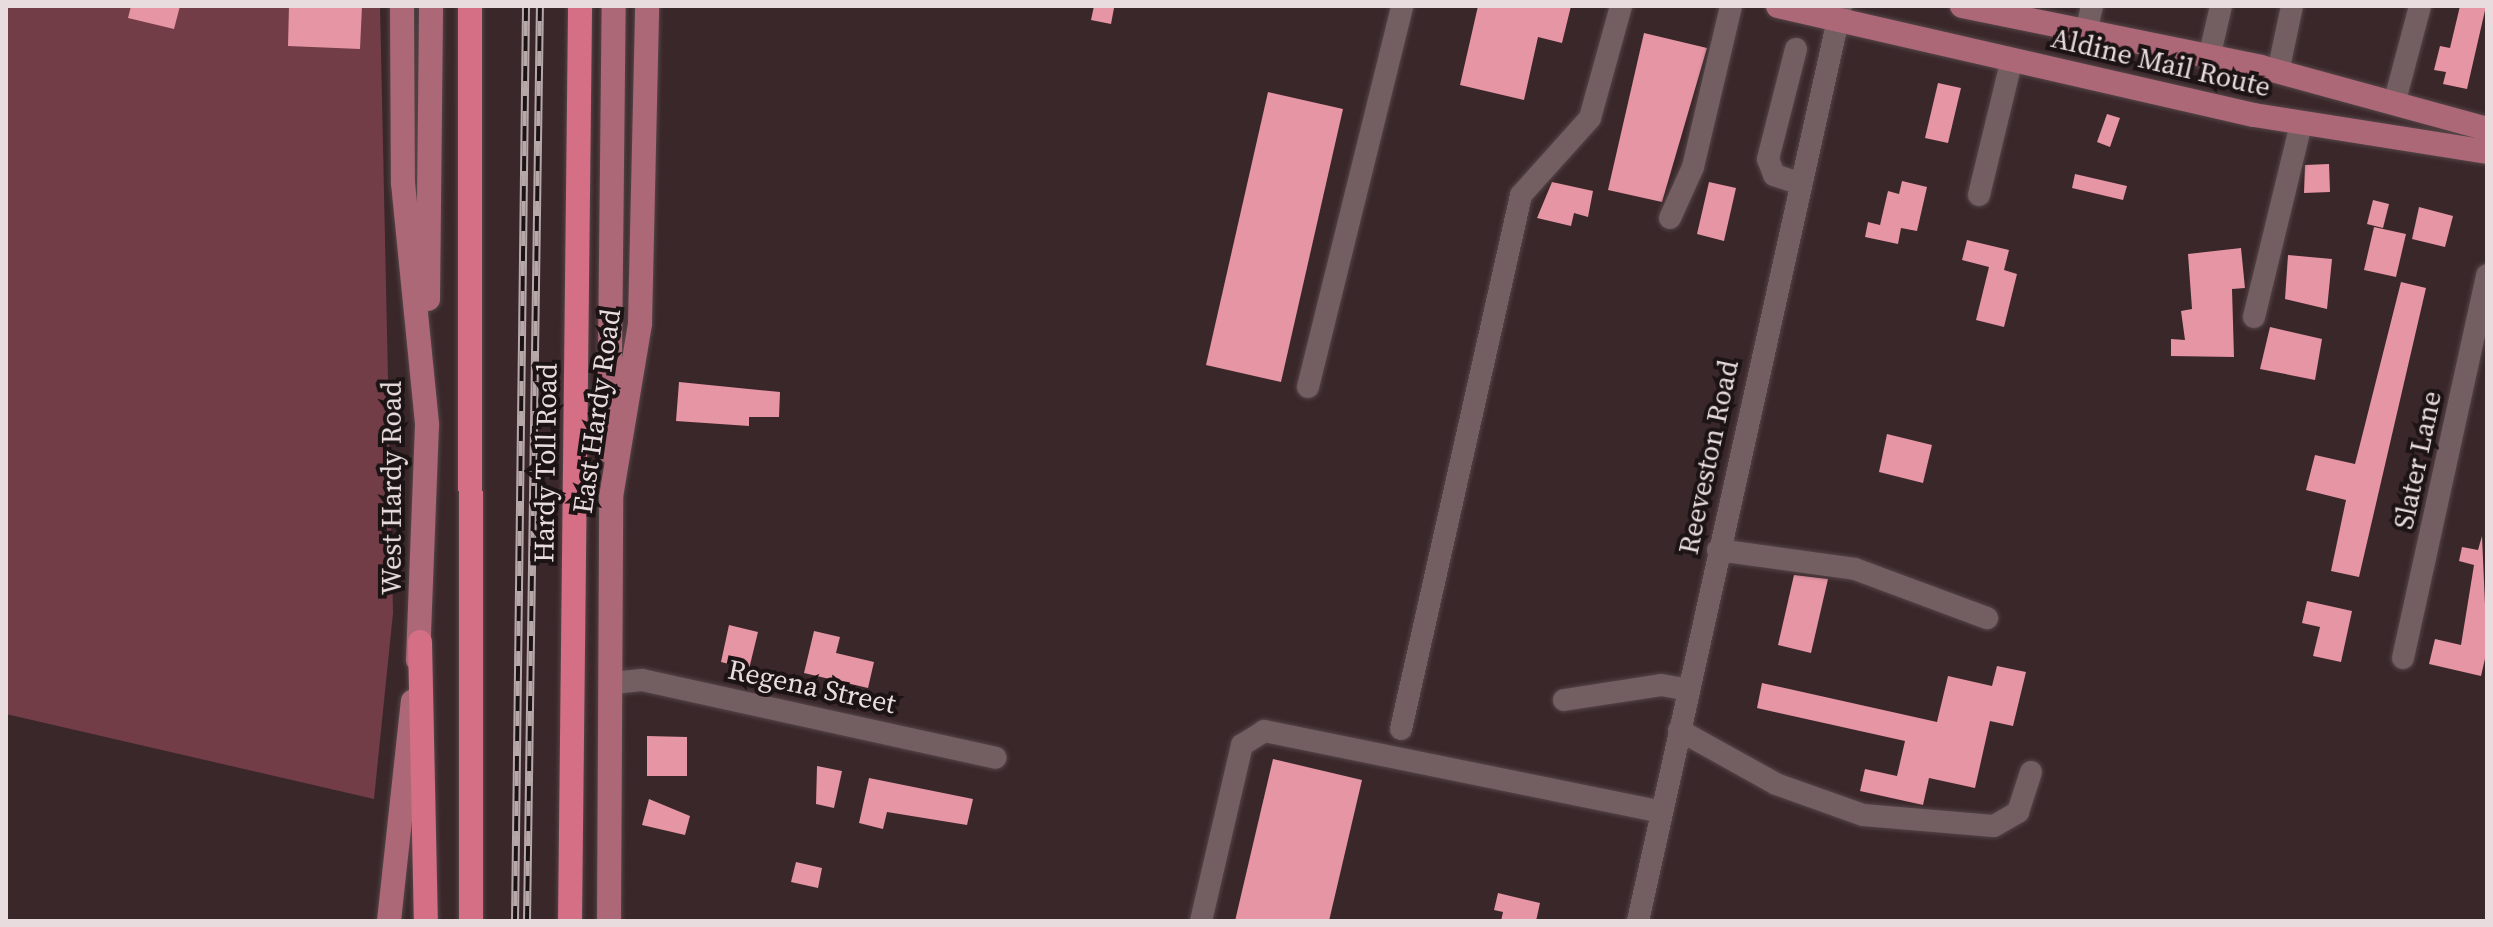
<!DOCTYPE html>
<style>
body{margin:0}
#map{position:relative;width:2493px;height:927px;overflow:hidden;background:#3a272a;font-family:"Source Serif 4",serif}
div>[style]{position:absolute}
.green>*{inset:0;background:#733d48}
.building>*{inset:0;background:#e695a4}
.roads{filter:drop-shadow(0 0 2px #544548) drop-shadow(0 0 2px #544548)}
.minor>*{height:22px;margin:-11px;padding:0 11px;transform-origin:11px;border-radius:11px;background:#735e61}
.major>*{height:24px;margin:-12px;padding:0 12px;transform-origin:12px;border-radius:12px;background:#ad6877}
.highway>*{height:24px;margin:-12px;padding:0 12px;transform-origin:12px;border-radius:12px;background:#d46f85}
.rail>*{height:8px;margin-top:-4px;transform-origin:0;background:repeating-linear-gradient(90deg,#1b1314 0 15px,#b6a7a9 0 30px);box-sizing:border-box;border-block:2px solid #b6a7a9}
span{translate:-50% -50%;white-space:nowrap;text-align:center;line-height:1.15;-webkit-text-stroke:8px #1b1314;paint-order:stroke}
.street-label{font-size:28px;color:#e9dcde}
.frame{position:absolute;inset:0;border:8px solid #e9dcde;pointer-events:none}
</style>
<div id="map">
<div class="green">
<i style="clip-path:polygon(6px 6px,380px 6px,393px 613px,374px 799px,6px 714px)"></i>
</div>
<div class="building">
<i style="clip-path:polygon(131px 6px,180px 6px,174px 29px,128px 18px)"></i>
<i style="clip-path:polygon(289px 6px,362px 6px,360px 49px,288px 46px)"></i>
<i style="clip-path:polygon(1094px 6px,1114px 8px,1111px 24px,1091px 20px)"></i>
<i style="clip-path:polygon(1478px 6px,1571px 6px,1562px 43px,1538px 37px,1524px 100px,1460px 85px)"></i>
<i style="clip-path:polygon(2460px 6px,2486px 6px,2467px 89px,2443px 84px,2446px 72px,2434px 70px,2440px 46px,2450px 48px)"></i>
<i style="clip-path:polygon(1644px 33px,1707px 48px,1662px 202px,1608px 190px)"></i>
<i style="clip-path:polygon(1938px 83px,1961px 88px,1948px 143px,1925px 138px)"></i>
<i style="clip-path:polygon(1268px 92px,1343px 109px,1281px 382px,1206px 365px)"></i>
<i style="clip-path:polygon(2107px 114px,2120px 118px,2110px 147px,2097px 142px)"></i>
<i style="clip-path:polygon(2329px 164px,2330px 192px,2304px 193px,2305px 165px)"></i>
<i style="clip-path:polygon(2075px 174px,2127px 186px,2123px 200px,2072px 188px)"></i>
<i style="clip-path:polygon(1902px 181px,1927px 187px,1917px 231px,1901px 228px,1898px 244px,1865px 237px,1868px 222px,1880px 225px,1888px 191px,1899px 194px)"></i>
<i style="clip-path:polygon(1552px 182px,1593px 191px,1588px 217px,1574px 213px,1571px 226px,1537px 218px)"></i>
<i style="clip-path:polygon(1709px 182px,1736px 188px,1724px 241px,1697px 234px)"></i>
<i style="clip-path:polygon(2373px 200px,2389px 204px,2383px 228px,2367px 224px)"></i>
<i style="clip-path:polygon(2419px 207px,2453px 216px,2445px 247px,2412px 239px)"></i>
<i style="clip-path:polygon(2374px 227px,2406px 234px,2396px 277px,2364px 270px)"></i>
<i style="clip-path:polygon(1967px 240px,2009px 250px,2004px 270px,2017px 274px,2004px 327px,1976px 320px,1989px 267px,1962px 260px)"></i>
<i style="clip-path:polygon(2241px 248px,2245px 288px,2232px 289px,2234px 357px,2171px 356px,2171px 339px,2185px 340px,2181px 311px,2192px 309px,2188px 254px)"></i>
<i style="clip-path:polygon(2288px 255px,2332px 259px,2327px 309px,2285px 299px)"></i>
<i style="clip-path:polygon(2401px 282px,2426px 288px,2359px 577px,2331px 571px,2346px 500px,2306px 490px,2315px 455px,2355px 464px)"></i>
<i style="clip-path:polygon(2270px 327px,2322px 339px,2315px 380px,2260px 369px)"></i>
<i style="clip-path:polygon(679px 382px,780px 392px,779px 417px,749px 417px,749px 426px,676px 421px)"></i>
<i style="clip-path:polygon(1887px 434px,1932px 445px,1923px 483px,1879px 472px)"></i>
<i style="clip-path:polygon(2482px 536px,2487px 650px,2481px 676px,2429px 664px,2435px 639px,2461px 645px,2474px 565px,2459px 561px,2462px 547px,2478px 550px)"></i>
<i style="clip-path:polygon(1794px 575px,1828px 579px,1811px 653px,1778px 645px)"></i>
<i style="clip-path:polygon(2307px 601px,2352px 611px,2341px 662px,2313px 656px,2320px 627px,2302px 623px)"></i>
<i style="clip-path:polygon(729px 625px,758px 632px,749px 669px,721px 662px)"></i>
<i style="clip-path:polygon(814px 631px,840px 637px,836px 653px,874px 662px,868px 688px,804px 673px)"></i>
<i style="clip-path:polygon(1997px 666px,2026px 672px,2013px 726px,1990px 721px,1975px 788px,1929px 778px,1923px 805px,1860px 791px,1865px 769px,1897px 776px,1905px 741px,1757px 708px,1762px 683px,1937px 722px,1948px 676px,1992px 686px)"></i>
<i style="clip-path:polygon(647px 736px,687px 737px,687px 776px,647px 776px)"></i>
<i style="clip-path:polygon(1273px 759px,1362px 780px,1329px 921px,1235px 921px)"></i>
<i style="clip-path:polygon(817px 766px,842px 771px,834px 808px,816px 804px)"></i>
<i style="clip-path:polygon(869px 778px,973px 799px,967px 825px,887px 812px,883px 829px,859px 823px)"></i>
<i style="clip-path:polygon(649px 799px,690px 816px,685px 835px,642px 825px)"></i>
<i style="clip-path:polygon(796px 862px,822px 868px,818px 888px,791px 882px)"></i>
<i style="clip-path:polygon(1498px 893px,1540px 903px,1536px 921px,1501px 921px,1503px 912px,1494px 910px)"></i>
</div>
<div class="roads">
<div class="minor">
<i style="left:2086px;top:32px;width:27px;rotate:-77deg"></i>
<i style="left:1796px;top:49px;width:114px;rotate:104.3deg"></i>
<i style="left:1768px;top:159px;width:17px;rotate:69deg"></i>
<i style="left:1774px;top:175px;width:25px;rotate:18deg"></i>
<i style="left:2209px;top:58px;width:53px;rotate:-77deg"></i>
<i style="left:2278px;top:72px;width:67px;rotate:-78deg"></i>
<i style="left:2394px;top:104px;width:101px;rotate:-75.1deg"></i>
<i style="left:1979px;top:195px;width:140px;rotate:-76.4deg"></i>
<i style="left:1670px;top:218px;width:56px;rotate:-65.7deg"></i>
<i style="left:1693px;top:167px;width:165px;rotate:-76.7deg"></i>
<i style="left:2254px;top:317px;width:199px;rotate:-76.3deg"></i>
<i style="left:1308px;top:387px;width:392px;rotate:-76.1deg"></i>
<i style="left:1718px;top:550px;width:138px;rotate:7.9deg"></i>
<i style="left:1855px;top:569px;width:141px;rotate:20.4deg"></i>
<i style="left:2403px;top:658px;width:392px;rotate:-77.6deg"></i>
<i style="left:613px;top:683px;width:29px;rotate:-6deg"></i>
<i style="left:642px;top:680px;width:362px;rotate:12.4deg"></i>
<i style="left:1564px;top:700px;width:98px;rotate:-8.8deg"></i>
<i style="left:1661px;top:685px;width:27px;rotate:10deg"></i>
<i style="left:1401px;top:729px;width:547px;rotate:-77.33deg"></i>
<i style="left:1521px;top:195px;width:103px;rotate:-48.1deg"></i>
<i style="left:1590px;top:118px;width:116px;rotate:-74.5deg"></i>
<i style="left:1679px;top:730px;width:111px;rotate:29.1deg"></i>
<i style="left:1776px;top:784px;width:92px;rotate:19.6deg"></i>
<i style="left:1863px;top:815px;width:131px;rotate:4.8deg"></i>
<i style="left:1994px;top:826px;width:28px;rotate:-30deg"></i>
<i style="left:2018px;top:812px;width:42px;rotate:-72deg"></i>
<i style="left:1201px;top:921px;width:181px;rotate:-76.9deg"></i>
<i style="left:1242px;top:745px;width:26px;rotate:-32deg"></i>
<i style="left:1264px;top:731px;width:406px;rotate:11.5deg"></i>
<i style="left:1638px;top:921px;width:937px;rotate:-77.49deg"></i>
</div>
<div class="major">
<i style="left:402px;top:6px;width:177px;rotate:89.7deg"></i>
<i style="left:403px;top:183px;width:243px;rotate:84.3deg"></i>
<i style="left:427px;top:425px;width:235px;rotate:92.2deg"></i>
<i style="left:1778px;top:6px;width:488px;rotate:12.9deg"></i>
<i style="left:2254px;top:115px;width:236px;rotate:9deg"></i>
<i style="left:1962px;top:6px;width:305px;rotate:11.5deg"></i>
<i style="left:2261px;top:67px;width:234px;rotate:15.3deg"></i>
<i style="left:428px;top:299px;width:293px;rotate:-89.4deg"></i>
<i style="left:609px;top:451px;width:445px;rotate:-89.4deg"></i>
<i style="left:389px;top:921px;width:221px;rotate:-83.8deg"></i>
<i style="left:609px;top:921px;width:424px;rotate:-89.7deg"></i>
<i style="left:611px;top:497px;width:176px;rotate:-80.5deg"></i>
<i style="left:640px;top:323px;width:317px;rotate:-88.7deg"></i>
</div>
<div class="highway">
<i style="left:470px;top:6px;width:915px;rotate:89.94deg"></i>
<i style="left:420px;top:642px;width:279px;rotate:88.8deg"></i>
<i style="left:570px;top:921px;width:915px;rotate:-89.37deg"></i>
</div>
</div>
<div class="rail">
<i style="left:515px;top:921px;width:915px;rotate:-89.31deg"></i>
<i style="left:527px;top:921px;width:915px;rotate:-89.19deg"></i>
</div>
<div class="street-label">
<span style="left:2161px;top:62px;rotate:13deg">Aldine Mail Route</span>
<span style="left:596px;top:411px;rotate:-82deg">East Hardy Road</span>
<span style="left:1708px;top:457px;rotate:-78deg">Reeveston Road</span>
<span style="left:2417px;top:460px;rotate:-78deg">Slater Lane</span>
<span style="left:545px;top:463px;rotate:-89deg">Hardy Toll Road</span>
<span style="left:391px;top:488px;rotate:-90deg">West Hardy Road</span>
<span style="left:812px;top:686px;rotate:12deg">Regena Street</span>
</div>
<div class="frame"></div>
</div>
